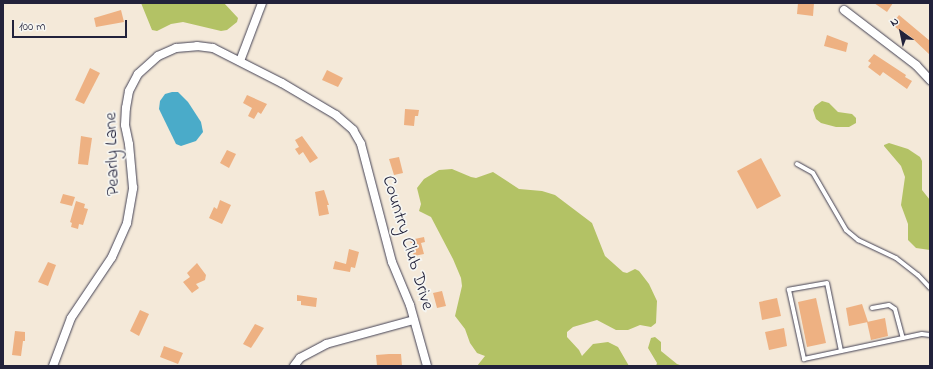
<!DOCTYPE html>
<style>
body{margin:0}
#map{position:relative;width:933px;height:369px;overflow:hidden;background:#f4e9d9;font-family:"Indie Flower",sans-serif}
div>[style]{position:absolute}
.green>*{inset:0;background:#b3c265}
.water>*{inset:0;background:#4aabc9}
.building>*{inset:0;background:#eeb182}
.roads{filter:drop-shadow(0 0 1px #424053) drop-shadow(0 0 1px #424053)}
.service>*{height:4px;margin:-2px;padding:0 2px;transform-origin:2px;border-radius:2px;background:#fff}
.minor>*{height:8px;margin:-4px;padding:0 4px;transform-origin:4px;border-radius:4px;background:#fff}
span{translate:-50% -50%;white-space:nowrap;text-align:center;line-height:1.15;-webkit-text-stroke:3.5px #f6f6f2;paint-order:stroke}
.street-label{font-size:18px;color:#22223b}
.frame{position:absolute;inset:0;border:4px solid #22223b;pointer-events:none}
.north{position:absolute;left:881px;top:12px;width:40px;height:40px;-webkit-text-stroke:3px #f6f6f2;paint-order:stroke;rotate:327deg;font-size:11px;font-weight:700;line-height:16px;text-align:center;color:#22223b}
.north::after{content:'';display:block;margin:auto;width:14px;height:18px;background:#22223b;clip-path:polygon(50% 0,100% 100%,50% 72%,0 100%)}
.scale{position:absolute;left:12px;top:20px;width:115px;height:18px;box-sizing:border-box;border:2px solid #22223b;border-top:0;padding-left:5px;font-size:12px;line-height:14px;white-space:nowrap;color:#22223b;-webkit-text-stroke:3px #f6f6f2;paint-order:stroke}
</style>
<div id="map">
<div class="green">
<i style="clip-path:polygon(141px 3px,224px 3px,238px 18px,237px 22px,227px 30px,221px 31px,183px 22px,171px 24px,157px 31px,152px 30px)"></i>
<i style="clip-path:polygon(822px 101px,829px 103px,838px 112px,852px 114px,856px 118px,856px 123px,849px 127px,836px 127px,821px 123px,816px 119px,813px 110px,815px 106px)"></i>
<i style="clip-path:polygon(889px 143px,908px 149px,920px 157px,922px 161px,922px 190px,930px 200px,930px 250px,916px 248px,908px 240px,908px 224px,901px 205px,905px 177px,901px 166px,884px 146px,884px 145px)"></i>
<i style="clip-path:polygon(452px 169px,471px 177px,476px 178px,493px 172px,519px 189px,542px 191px,555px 195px,592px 223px,605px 256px,623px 272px,627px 273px,635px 269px,639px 271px,649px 284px,657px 301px,656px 323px,651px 327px,640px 325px,628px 330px,616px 330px,597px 320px,573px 327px,567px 332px,567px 337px,579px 350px,582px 356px,593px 344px,608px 342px,618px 347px,629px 366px,477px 366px,485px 356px,477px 353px,470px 343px,465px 329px,455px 316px,462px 286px,461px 278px,453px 259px,431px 217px,419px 211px,421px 204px,417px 188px,424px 179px,439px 170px)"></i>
<i style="clip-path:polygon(655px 337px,661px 342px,661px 351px,677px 364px,683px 366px,656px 366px,657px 363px,648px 348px,651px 338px)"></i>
</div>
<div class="water">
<i style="clip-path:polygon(172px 92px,178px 92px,188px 102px,201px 122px,203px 132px,196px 141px,181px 146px,176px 144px,159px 109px,160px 101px,165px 94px)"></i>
</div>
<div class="building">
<i style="clip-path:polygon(798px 3px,814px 3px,813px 16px,797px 14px)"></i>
<i style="clip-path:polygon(874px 3px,893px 3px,887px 12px)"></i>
<i style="clip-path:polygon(121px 10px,124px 22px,96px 27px,94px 18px)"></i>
<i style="clip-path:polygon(899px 15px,930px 41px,930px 55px,911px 37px,904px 32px,903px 34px,892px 24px)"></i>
<i style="clip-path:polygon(827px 35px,848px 43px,846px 52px,824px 46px)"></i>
<i style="clip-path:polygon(874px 54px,906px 75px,905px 77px,912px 81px,907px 89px,883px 72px,880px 76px,868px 67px,871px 63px,868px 61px)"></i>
<i style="clip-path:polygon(90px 68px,100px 73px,84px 104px,75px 100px)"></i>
<i style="clip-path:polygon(327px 70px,343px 78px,338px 87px,322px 80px)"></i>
<i style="clip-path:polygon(247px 95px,267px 104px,261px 114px,258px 112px,254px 119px,248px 116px,252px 108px,243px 103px)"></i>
<i style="clip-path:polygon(405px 109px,419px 110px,418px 116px,415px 116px,414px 126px,404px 125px)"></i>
<i style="clip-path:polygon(81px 136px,92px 138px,88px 165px,78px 164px)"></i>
<i style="clip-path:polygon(302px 136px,318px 158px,310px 163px,303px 152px,299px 155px,295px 149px,299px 147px,295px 140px)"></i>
<i style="clip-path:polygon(227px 150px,236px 154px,229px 168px,220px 163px)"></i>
<i style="clip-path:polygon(399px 157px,403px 173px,394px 175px,389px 159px)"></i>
<i style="clip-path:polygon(761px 158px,781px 196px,757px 209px,737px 171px)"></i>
<i style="clip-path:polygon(324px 190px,329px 205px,327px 205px,329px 214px,319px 216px,315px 192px)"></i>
<i style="clip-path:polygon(63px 194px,75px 197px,72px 206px,60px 203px)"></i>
<i style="clip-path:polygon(220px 200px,231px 205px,222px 224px,209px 218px,214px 207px,217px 209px)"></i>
<i style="clip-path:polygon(76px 201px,85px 204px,84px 208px,88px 209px,83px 225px,79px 224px,78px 229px,71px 227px,72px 223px,70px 222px)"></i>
<i style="clip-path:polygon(424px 237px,425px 242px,421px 243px,424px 254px,414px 256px,410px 240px)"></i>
<i style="clip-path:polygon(349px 249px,359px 252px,355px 268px,351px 267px,350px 272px,333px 269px,335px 261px,346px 264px)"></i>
<i style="clip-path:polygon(48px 262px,56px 265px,48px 286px,38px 282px)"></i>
<i style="clip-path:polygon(197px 263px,206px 275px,205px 280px,196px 284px,199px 288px,192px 293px,183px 282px,190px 277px,187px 273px)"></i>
<i style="clip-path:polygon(442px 291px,446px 306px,437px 308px,433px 293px)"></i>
<i style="clip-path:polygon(297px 295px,317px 298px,316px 307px,301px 305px,301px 301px,297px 301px)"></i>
<i style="clip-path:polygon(777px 298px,781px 316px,762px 320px,759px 302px)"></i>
<i style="clip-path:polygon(816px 298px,826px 343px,807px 347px,798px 302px)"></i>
<i style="clip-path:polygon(862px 304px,868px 322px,849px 326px,846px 308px)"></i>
<i style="clip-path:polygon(140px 310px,149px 314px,139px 336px,130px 331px)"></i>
<i style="clip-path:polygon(885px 318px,888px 336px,871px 340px,867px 322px)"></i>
<i style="clip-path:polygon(255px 324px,264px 328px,251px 348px,243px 344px)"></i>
<i style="clip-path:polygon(784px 328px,787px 346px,769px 350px,765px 332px)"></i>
<i style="clip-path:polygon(15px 331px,25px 332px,25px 341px,23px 341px,21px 356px,12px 355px)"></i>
<i style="clip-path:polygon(164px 346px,183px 353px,178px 364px,160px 357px)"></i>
<i style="clip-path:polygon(389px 354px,401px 354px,402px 366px,377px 366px,376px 355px)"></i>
</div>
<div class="roads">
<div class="service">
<i style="left:797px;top:164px;width:18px;rotate:29deg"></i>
<i style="left:813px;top:173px;width:66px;rotate:59.9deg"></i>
<i style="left:846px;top:230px;width:16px;rotate:40deg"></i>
<i style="left:858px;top:240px;width:42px;rotate:25.3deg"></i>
<i style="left:896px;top:258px;width:28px;rotate:38deg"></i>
<i style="left:918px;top:275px;width:18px;rotate:47deg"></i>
<i style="left:872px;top:308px;width:17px;rotate:-10deg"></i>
<i style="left:889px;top:305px;width:7px;rotate:34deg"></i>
<i style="left:895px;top:309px;width:30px;rotate:75deg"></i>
<i style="left:841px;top:351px;width:69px;rotate:-101.6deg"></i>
<i style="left:827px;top:283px;width:39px;rotate:170deg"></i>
<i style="left:789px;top:290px;width:71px;rotate:77.7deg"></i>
<i style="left:804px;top:359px;width:101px;rotate:-12deg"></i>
<i style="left:903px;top:338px;width:19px;rotate:-12deg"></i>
<i style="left:922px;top:334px;width:8px;rotate:7deg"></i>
</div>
<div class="minor">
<i style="left:844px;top:10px;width:91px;rotate:37.4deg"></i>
<i style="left:916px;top:65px;width:21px;rotate:47deg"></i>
<i style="left:240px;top:61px;width:62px;rotate:-69.2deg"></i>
<i style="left:53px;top:366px;width:51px;rotate:-69.4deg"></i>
<i style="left:71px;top:318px;width:73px;rotate:-56.1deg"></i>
<i style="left:112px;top:257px;width:37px;rotate:-66deg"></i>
<i style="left:127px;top:223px;width:36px;rotate:-80deg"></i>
<i style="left:133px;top:188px;width:44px;rotate:-95.2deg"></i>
<i style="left:129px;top:144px;width:19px;rotate:-102deg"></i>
<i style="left:125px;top:125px;width:17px;rotate:-87deg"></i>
<i style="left:126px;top:108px;width:17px;rotate:-80deg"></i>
<i style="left:129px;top:91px;width:19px;rotate:-62deg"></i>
<i style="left:138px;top:74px;width:27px;rotate:-42deg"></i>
<i style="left:158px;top:56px;width:20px;rotate:-24deg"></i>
<i style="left:176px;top:48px;width:21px;rotate:-5deg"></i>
<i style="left:197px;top:46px;width:16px;rotate:7deg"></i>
<i style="left:213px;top:48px;width:77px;rotate:26.9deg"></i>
<i style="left:282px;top:83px;width:63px;rotate:30.7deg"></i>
<i style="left:336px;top:115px;width:23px;rotate:41deg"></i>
<i style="left:353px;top:130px;width:16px;rotate:60deg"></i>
<i style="left:361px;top:144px;width:122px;rotate:75.3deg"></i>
<i style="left:392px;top:262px;width:47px;rotate:67.3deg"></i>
<i style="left:410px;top:305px;width:63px;rotate:74.4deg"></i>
<i style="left:294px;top:366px;width:10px;rotate:-53deg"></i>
<i style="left:300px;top:358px;width:30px;rotate:-28deg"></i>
<i style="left:326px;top:344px;width:91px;rotate:-15.3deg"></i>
</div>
</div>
<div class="street-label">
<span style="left:113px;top:154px;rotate:-92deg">Pearly Lane</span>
<span style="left:407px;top:243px;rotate:73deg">Country Club Drive</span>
</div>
<div class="frame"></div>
<div class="north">N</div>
<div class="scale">100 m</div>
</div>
